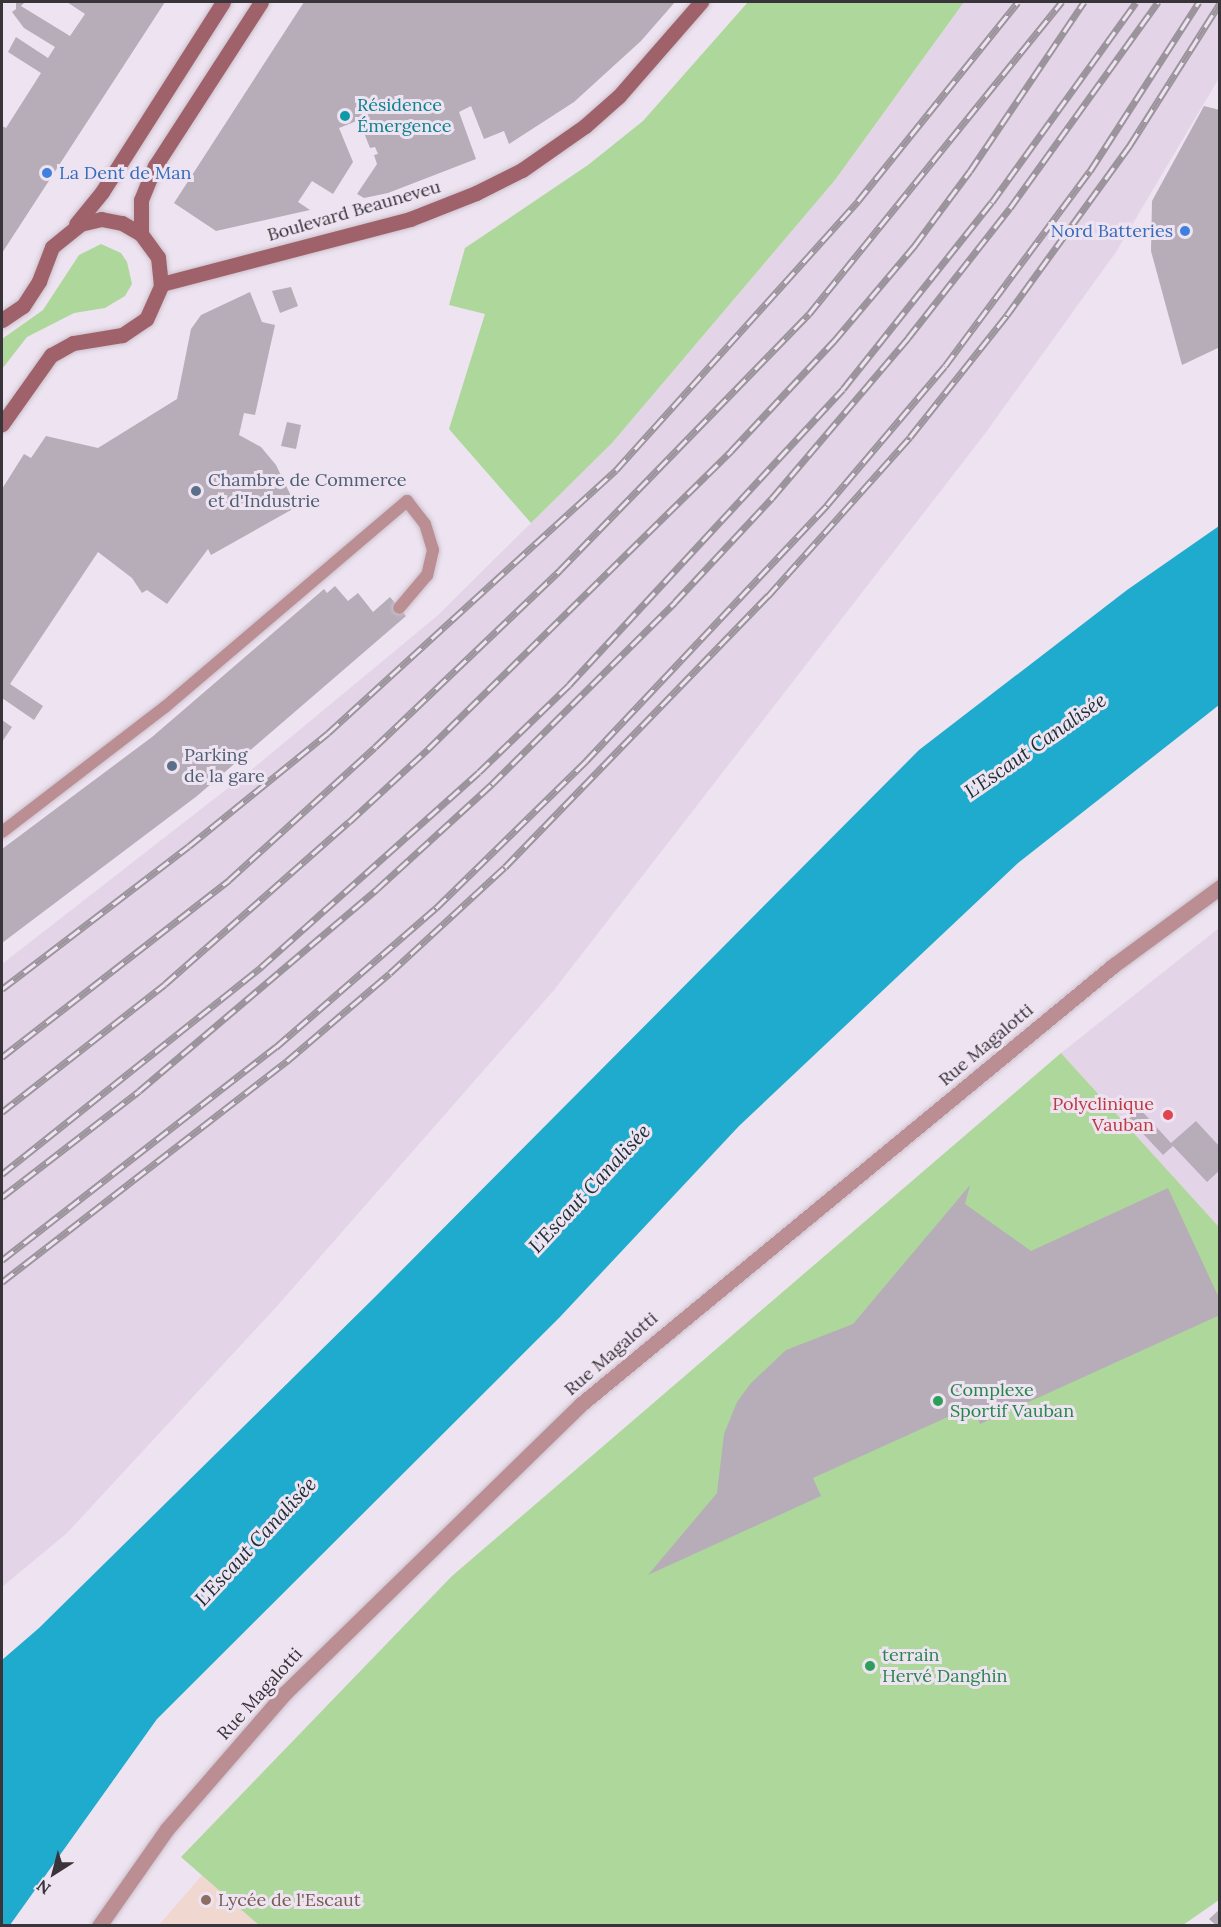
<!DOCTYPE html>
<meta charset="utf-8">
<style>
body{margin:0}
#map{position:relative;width:1221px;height:1927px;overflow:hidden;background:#eee3f0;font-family:Lora,serif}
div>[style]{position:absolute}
.built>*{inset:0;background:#e4d4e7}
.education>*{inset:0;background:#f0d7d0}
.green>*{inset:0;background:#add79b}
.water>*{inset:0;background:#1fabcd}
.building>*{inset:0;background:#b7adb9}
.roads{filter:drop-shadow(0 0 2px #cac0cb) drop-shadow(0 0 2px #cac0cb)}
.service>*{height:12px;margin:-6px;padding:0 6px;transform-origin:6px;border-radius:6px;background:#ba8e93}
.minor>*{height:15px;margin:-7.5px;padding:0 7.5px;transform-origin:7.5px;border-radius:7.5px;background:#ba8e93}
.secondary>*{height:15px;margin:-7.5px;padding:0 7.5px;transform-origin:7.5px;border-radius:7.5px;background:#a0626a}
.rail>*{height:7px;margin-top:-3.5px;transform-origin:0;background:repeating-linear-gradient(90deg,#eee3f0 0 14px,#9c949d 0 28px);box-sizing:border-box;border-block:2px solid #9c949d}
.dots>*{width:16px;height:16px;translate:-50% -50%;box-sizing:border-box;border:3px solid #eee3f0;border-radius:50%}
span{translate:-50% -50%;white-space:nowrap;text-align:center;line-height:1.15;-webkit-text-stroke:6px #eee3f0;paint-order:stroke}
.culture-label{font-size:18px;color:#0d838f}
.left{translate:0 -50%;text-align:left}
.shop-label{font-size:18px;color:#366cbe}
.right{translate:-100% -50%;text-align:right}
.street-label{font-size:18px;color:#383439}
.service-label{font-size:18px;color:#4e5e75}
.health-label{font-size:18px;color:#be3a42}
.leisure-label{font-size:18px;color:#27864d}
.education-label{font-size:18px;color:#785e54}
.water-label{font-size:20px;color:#192e35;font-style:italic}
.frame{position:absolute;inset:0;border:3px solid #383439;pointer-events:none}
.north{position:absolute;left:24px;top:1843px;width:60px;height:60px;-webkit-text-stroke:4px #eee3f0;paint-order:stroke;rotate:216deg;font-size:16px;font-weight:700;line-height:24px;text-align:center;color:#383439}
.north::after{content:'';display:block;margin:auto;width:21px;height:27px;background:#383439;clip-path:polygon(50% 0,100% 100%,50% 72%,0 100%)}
</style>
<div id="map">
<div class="built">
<i style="clip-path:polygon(964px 2px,1219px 2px,1219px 78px,1116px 252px,984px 435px,554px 990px,278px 1305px,67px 1533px,2px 1587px,2px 964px,250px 771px,437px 616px,612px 443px,835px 180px)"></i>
<i style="clip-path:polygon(1219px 928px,1219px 1227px,1061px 1053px)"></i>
</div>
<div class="education">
<i style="clip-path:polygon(203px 1874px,259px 1925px,158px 1926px)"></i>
</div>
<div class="green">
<i style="clip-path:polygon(748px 2px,964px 2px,835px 180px,612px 443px,531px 523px,449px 429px,485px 314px,449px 305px,465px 248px,588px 165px,643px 121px)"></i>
<i style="clip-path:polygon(101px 244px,121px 253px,127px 262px,132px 284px,125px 296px,105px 308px,74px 313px,27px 337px,2px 369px,2px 339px,43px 310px,79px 255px)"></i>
<i style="clip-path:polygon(1061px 1053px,1219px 1227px,1219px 1900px,1183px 1925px,259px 1925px,181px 1857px,452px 1576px)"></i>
</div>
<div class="water">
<i style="clip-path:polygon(1219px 526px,1219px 705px,1018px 863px,739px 1126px,559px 1318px,157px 1719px,10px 1925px,2px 1925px,2px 1660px,39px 1628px,376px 1296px,919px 750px,1127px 590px)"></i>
</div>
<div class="building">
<i style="clip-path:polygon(16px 2px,25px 2px,21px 6px,70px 36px,85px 14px,67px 2px,165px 2px,2px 253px,2px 126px,6px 128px,41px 73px,8px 52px,16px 37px,48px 58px,55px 47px,24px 28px,12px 12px,16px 9px)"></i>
<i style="clip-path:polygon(304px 2px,675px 2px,641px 41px,574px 102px,509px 144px,504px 131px,484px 139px,471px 106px,459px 112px,476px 159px,388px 193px,364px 198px,357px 194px,377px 164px,374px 155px,378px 154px,375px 147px,370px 148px,359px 120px,339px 128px,353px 162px,333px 194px,312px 181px,298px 202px,310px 210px,216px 231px,174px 203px)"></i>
<i style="clip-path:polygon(1204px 106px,1220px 110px,1220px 347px,1182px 365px,1151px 251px,1152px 201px)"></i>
<i style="clip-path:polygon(291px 287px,298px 306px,280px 313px,272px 291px)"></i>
<i style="clip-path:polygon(250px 292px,262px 322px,275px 325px,255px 415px,244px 413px,239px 435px,261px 447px,276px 465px,293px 500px,291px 510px,211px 555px,208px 549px,167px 604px,147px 590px,142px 593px,132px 578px,98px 552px,10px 684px,43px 706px,34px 720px,2px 698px,2px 489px,24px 454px,31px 458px,46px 436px,98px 448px,177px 399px,191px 329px,201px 315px)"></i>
<i style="clip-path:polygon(287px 422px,301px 425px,296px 449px,281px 446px)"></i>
<i style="clip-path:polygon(335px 586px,348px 601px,358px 593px,373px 612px,390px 597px,406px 616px,197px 796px,2px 943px,2px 849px,152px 737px,324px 589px,327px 593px)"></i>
<i style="clip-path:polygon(2px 720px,12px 727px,2px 742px)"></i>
<i style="clip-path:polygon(1140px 1109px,1171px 1143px,1196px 1121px,1220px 1147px,1220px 1170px,1207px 1182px,1173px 1146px,1163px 1155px,1129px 1119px)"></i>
<i style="clip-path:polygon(970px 1185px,965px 1204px,1031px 1251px,1168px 1188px,1220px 1300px,1220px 1315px,980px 1424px,972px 1406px,813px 1478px,821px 1496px,648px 1575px,717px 1493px,724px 1434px,737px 1402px,751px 1383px,786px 1350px,853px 1324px)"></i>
<i style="clip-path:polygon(1220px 1909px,1220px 1926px,1217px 1926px,1209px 1919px)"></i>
</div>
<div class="roads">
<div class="service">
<i style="left:2px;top:832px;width:205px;rotate:-37.5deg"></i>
<i style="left:165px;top:707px;width:318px;rotate:-40.4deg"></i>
<i style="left:407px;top:501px;width:29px;rotate:52deg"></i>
<i style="left:425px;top:524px;width:27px;rotate:73deg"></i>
<i style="left:433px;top:550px;width:26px;rotate:103deg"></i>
<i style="left:427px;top:575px;width:43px;rotate:130.3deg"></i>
</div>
<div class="minor">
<i style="left:99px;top:1926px;width:118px;rotate:-55deg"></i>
<i style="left:167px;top:1829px;width:179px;rotate:-49.1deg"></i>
<i style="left:284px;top:1694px;width:414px;rotate:-44.3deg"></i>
<i style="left:580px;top:1405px;width:692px;rotate:-39.49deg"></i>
<i style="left:1114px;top:965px;width:132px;rotate:-36.3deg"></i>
</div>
<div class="secondary">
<i style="left:76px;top:224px;width:41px;rotate:-50.9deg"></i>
<i style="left:102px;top:192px;width:225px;rotate:-57.5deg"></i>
<i style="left:141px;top:234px;width:34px;rotate:-90deg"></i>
<i style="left:141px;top:200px;width:37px;rotate:-68deg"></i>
<i style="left:155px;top:166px;width:195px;rotate:-57.1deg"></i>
<i style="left:161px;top:284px;width:257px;rotate:-14.6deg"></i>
<i style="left:410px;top:219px;width:71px;rotate:-21.5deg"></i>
<i style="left:476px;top:193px;width:51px;rotate:-26.6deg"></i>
<i style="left:522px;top:170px;width:77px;rotate:-34.9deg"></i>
<i style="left:585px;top:126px;width:45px;rotate:-41.4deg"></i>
<i style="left:619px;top:96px;width:125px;rotate:-48.9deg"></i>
<i style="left:2px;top:320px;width:25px;rotate:-34deg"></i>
<i style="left:23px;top:306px;width:30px;rotate:-57deg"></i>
<i style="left:39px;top:281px;width:36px;rotate:-69deg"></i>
<i style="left:52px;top:247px;width:36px;rotate:-39deg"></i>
<i style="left:80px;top:224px;width:22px;rotate:-13deg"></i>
<i style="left:101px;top:219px;width:21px;rotate:11deg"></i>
<i style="left:122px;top:223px;width:22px;rotate:30deg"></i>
<i style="left:141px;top:234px;width:29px;rotate:54deg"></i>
<i style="left:158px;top:257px;width:29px;rotate:84deg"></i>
<i style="left:161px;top:286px;width:36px;rotate:114deg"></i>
<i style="left:146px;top:319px;width:29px;rotate:146deg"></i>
<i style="left:122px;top:335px;width:50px;rotate:170.7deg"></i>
<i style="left:73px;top:343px;width:25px;rotate:151deg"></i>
<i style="left:51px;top:355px;width:85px;rotate:125.4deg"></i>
</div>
</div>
<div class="rail">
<i style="left:2px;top:989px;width:235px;rotate:-37.4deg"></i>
<i style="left:189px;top:846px;width:179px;rotate:-39.1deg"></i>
<i style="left:328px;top:733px;width:390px;rotate:-42.4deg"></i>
<i style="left:616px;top:470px;width:362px;rotate:-48deg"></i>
<i style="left:858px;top:201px;width:255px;rotate:-51.2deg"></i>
<i style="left:2px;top:1057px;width:288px;rotate:-37.9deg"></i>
<i style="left:229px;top:880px;width:197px;rotate:-42.3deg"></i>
<i style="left:375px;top:747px;width:256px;rotate:-43.7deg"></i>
<i style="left:560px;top:570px;width:357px;rotate:-45.8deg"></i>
<i style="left:809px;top:314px;width:402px;rotate:-51deg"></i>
<i style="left:2px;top:1112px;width:207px;rotate:-38.1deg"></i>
<i style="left:165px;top:984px;width:245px;rotate:-41.4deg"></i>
<i style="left:349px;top:822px;width:108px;rotate:-42.7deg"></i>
<i style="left:428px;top:749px;width:425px;rotate:-44.5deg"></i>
<i style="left:731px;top:451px;width:151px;rotate:-46.9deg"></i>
<i style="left:834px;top:341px;width:126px;rotate:-49.8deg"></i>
<i style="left:915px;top:245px;width:92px;rotate:-53.4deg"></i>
<i style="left:970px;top:171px;width:204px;rotate:-56deg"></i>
<i style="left:2px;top:1174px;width:332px;rotate:-38.6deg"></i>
<i style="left:261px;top:967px;width:292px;rotate:-41.8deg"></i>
<i style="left:479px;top:772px;width:125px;rotate:-44deg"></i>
<i style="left:569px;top:685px;width:403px;rotate:-47.2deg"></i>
<i style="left:843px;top:389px;width:239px;rotate:-51.5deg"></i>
<i style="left:992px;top:202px;width:246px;rotate:-54.2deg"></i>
<i style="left:2px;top:1197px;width:173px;rotate:-37.7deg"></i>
<i style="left:139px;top:1091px;width:312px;rotate:-40.3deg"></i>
<i style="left:377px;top:889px;width:156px;rotate:-42.4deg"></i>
<i style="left:492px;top:784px;width:258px;rotate:-44.8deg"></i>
<i style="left:675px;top:602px;width:142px;rotate:-47deg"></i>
<i style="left:772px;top:498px;width:210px;rotate:-49.6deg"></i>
<i style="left:908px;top:338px;width:165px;rotate:-51.9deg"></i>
<i style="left:1010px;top:208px;width:254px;rotate:-54.3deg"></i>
<i style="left:2px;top:1260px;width:347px;rotate:-37.9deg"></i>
<i style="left:276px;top:1047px;width:212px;rotate:-41deg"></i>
<i style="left:436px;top:908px;width:210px;rotate:-44.4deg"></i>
<i style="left:586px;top:761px;width:352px;rotate:-46.7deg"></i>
<i style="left:827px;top:505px;width:182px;rotate:-49.7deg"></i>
<i style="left:945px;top:366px;width:243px;rotate:-53.4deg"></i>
<i style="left:1090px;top:171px;width:201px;rotate:-57.2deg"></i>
<i style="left:2px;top:1282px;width:361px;rotate:-37.8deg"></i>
<i style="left:287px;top:1061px;width:135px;rotate:-40.5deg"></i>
<i style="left:390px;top:973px;width:156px;rotate:-42.7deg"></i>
<i style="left:505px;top:867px;width:378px;rotate:-45.9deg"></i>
<i style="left:768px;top:596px;width:213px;rotate:-48.2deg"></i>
<i style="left:910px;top:437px;width:156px;rotate:-51.5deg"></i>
<i style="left:1007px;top:315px;width:210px;rotate:-54.1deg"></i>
<i style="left:1130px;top:145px;width:168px;rotate:-57.6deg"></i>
</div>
<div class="dots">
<i style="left:345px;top:116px;background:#0f9aa8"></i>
<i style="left:47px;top:173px;background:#3f7fe0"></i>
<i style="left:1185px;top:231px;background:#3f7fe0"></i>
<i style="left:196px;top:491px;background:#5c6f8a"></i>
<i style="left:172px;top:766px;background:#5c6f8a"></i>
<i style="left:1168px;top:1115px;background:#e0444e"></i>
<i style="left:938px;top:1401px;background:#2e9e5b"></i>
<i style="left:870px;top:1666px;background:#2e9e5b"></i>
<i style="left:206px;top:1900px;background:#8d6e63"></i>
</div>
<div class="culture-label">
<span class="left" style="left:357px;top:116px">Résidence<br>Émergence</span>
</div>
<div class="shop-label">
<span class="left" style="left:59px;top:173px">La Dent de Man</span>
<span class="right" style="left:1173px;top:231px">Nord Batteries</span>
</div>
<div class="street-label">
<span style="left:354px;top:211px;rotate:-16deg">Boulevard Beauneveu</span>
<span style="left:986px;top:1045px;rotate:-40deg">Rue Magalotti</span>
<span style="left:611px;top:1354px;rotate:-41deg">Rue Magalotti</span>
<span style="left:260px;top:1694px;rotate:-48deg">Rue Magalotti</span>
</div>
<div class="service-label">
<span class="left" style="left:208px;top:491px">Chambre de Commerce<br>et d'Industrie</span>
<span class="left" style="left:184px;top:766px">Parking<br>de la gare</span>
</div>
<div class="health-label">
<span class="right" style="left:1154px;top:1115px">Polyclinique<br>Vauban</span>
</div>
<div class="leisure-label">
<span class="left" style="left:950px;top:1401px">Complexe<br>Sportif Vauban</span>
<span class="left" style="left:882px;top:1666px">terrain<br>Hervé Danghin</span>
</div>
<div class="education-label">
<span class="left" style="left:218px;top:1900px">Lycée de l'Escaut</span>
</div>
<div class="water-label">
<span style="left:1035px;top:745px;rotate:-35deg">L'Escaut Canalisée</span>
<span style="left:589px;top:1188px;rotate:-47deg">L'Escaut Canalisée</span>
<span style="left:255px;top:1541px;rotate:-47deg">L'Escaut Canalisée</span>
</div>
<div class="frame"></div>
<div class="north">N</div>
</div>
